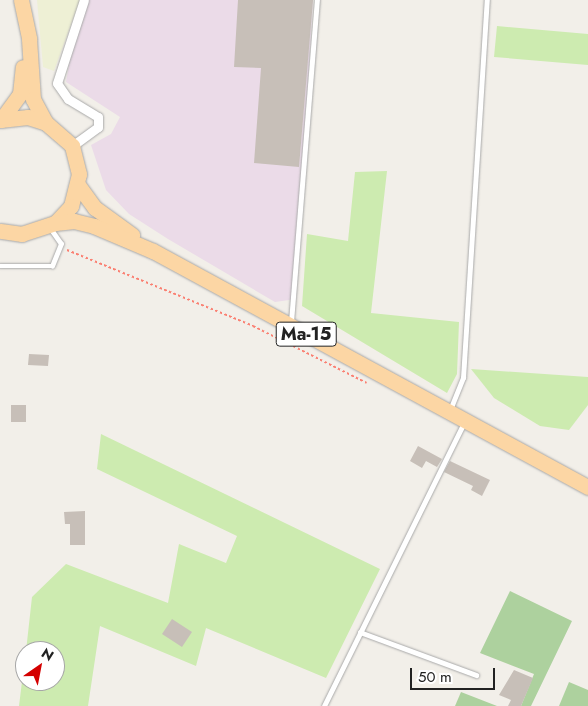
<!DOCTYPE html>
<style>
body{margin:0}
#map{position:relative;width:588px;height:706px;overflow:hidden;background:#f2efe9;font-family:Jost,sans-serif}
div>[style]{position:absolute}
.industrial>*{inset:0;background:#ebdbe8}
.farmland>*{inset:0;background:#eef0d5}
.grass>*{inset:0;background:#cdebb0}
.forest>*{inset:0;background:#add19e}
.building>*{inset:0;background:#c7bfb8}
.path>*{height:2px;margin-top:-1px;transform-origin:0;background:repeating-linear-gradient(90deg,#fa8072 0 2.5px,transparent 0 5px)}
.roads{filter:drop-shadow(0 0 1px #a9a9a9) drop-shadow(0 0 1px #a9a9a9)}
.service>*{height:4.5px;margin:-2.25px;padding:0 2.25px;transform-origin:2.25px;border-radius:2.25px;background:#fff}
.minor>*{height:9px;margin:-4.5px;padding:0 4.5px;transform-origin:4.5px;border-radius:4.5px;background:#fff}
.primary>*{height:15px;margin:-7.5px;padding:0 7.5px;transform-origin:7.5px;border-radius:7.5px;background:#fcd6a4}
span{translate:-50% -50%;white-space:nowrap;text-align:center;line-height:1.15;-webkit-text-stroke:5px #fff;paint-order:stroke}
.shield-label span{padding:1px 4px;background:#fff;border:1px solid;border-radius:4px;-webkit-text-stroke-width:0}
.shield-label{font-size:18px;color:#222;font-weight:700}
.north{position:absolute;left:15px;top:641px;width:50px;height:50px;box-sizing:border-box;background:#fff;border:1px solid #a7a7a7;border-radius:50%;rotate:33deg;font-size:14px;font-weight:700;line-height:20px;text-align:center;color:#222}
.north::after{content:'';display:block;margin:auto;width:18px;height:22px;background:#d40000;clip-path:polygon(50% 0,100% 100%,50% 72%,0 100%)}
.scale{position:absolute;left:410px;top:668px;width:85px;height:22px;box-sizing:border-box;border:2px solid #222;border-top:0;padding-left:6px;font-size:15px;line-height:18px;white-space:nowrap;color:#222;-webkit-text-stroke:4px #fff;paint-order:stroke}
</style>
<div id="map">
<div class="industrial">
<i style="clip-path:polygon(80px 0,313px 0,296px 299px,275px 302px,168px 239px,129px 214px,106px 190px,91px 145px,111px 134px,120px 117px,66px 82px)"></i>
</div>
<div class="farmland">
<i style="clip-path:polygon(37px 0,80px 0,54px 71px,43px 67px)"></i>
</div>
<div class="grass">
<i style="clip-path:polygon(497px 26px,588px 34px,588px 65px,494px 57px)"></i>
<i style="clip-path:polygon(387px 171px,371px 313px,459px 322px,457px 374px,447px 393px,302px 306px,307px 234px,348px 241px,355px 172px)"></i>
<i style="clip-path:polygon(471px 369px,588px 377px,588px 405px,569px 430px,540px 426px,494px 398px)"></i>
<i style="clip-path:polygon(101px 434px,380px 569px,326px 678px,206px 628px,196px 666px,100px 626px,88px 706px,19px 706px,25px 657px,25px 681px,55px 681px,55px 651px,26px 651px,32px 597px,66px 564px,168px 603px,179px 544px,226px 563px,237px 536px,97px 469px)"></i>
</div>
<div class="forest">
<i style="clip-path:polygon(510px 591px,572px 621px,531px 706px,521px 706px,534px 674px,480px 653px)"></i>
<i style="clip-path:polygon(569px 682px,588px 690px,588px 706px,559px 706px)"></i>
<i style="clip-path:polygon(461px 692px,497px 706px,455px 706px)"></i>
</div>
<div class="building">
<i style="clip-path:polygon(238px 0,313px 0,299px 167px,254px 163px,261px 68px,234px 67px)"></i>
<i style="clip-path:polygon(29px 354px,49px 355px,48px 366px,28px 365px)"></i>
<i style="clip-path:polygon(11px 405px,26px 405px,26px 422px,11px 422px)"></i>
<i style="clip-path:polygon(418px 446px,442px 459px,437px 467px,426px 461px,422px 468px,410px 461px)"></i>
<i style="clip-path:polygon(450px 461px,490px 480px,482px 496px,471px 490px,473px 486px,444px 472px)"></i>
<i style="clip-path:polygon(85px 511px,85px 545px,70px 545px,70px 524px,65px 524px,64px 512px)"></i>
<i style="clip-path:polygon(172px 619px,192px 632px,182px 647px,162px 634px)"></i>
<i style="clip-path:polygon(514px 670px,533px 678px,521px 706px,508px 706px,511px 700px,499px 695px)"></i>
</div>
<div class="path">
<i style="left:67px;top:250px;width:201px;rotate:22.2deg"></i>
<i style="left:253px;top:326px;width:127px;rotate:26.6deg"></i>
</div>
<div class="roads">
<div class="service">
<i style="left:0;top:266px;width:52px"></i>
<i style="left:52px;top:266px;width:24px;rotate:-68deg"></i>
<i style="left:61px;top:244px;width:19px;rotate:-125deg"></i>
<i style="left:291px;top:322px;width:323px;rotate:-85.4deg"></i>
<i style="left:450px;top:410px;width:35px;rotate:-68deg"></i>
<i style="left:463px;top:378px;width:379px;rotate:-86.4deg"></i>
<i style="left:360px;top:632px;width:124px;rotate:20.3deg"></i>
<i style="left:324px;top:706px;width:316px;rotate:-63.7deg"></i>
</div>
<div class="minor">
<i style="left:72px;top:146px;width:32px;rotate:-36deg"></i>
<i style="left:98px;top:127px;width:10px;rotate:-90deg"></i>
<i style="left:98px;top:117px;width:35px;rotate:-149deg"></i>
<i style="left:68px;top:99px;width:19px;rotate:-125deg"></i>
<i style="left:57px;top:83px;width:87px;rotate:-72deg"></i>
</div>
<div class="primary">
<i style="left:21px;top:0;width:40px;rotate:78deg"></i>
<i style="left:29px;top:39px;width:60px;rotate:86.2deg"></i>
<i style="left:33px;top:99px;width:27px;rotate:62deg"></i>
<i style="left:0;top:120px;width:28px;rotate:-6deg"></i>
<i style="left:28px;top:117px;width:19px;rotate:18deg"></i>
<i style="left:46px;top:123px;width:35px;rotate:41deg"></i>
<i style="left:72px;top:146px;width:29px;rotate:76deg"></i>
<i style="left:79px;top:174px;width:33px;rotate:104deg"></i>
<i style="left:71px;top:206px;width:23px;rotate:133deg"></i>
<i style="left:55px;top:223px;width:35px;rotate:162deg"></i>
<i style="left:22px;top:234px;width:22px;rotate:-172deg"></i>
<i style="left:1px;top:120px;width:32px;rotate:-54deg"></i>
<i style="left:20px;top:94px;width:27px;rotate:-84deg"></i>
<i style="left:78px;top:185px;width:29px;rotate:54deg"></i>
<i style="left:95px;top:208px;width:46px;rotate:36.1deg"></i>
<i style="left:55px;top:223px;width:19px;rotate:-6deg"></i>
<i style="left:74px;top:221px;width:21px;rotate:14deg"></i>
<i style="left:94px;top:226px;width:64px;rotate:23deg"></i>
<i style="left:153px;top:251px;width:495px;rotate:28.5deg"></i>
</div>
</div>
<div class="shield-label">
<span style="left:306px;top:334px">Ma-15</span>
</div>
<div class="north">N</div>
<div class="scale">50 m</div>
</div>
